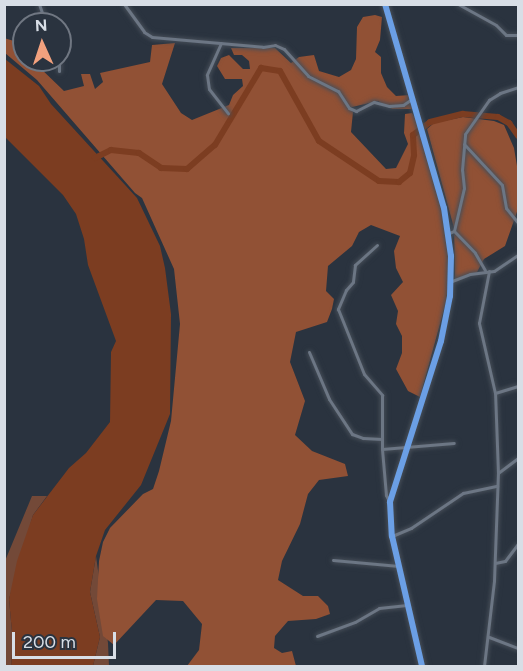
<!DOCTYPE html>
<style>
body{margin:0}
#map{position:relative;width:523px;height:671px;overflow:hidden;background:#2a333f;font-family:Figtree,sans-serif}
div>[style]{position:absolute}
.green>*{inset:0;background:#734938}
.forest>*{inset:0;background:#915135}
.water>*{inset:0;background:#7c3d21}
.river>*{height:6px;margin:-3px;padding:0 3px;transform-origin:3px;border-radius:3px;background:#7c3d21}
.roads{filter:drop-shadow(0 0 2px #464e58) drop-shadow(0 0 2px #464e58)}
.street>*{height:3px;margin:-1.5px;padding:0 1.5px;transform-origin:1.5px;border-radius:1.5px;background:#6c7684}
.highway>*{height:6px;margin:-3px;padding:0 3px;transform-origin:3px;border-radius:3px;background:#6b9fe5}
span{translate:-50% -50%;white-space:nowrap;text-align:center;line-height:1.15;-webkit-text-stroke:4.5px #2a333f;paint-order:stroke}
.frame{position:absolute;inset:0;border:6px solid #d8dee6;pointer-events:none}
.north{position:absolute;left:12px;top:12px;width:60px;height:60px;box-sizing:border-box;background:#2a333f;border:2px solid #707782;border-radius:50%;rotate:357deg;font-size:16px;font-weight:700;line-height:24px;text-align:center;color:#d8dee6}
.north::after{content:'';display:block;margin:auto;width:21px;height:27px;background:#f2a17e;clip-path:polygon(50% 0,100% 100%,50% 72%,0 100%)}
.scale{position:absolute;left:12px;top:632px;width:104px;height:27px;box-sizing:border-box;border:3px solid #d8dee6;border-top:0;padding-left:8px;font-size:18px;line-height:21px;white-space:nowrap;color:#d8dee6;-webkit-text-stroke:4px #2a333f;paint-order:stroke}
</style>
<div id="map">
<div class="green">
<i style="clip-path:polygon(32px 496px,47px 496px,33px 515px,9px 599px,13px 643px,11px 666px,5px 666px,5px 561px)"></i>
<i style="clip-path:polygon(96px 556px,108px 643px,109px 666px,93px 666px,100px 637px,90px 592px)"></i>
</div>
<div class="forest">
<i style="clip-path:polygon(375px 15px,382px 17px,380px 40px,375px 52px,381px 57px,381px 73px,387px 87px,396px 96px,410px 95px,414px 109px,392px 109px,378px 101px,348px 108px,353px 112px,351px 132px,386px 169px,396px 168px,408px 144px,404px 133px,405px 114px,412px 113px,421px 126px,445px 219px,450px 271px,446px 302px,420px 397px,408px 391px,396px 369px,402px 353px,402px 336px,396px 324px,398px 311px,391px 295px,403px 282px,396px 268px,394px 251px,400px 236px,371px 225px,359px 232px,352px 246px,328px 266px,326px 291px,334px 299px,332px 309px,327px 322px,296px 332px,290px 362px,305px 401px,295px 435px,312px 451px,345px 464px,348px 476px,319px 480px,308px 494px,300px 524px,282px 561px,278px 580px,303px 596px,318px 596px,328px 606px,330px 614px,316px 619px,288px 621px,275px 636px,274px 648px,282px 653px,292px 651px,296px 666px,187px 666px,199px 650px,202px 624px,183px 601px,156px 600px,114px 645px,103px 636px,97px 599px,99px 561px,103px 542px,110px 528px,143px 494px,153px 489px,159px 471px,171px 421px,180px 324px,174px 269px,142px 198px,135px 193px,37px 80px,5px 53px,4px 38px,24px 44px,24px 60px,36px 60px,37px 65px,64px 91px,84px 86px,81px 74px,90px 74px,95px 89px,103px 82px,100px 73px,150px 62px,152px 45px,175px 43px,162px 84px,181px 113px,192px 120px,229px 105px,233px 95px,243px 86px,242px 79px,225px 79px,217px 66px,221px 58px,229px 55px,243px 69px,250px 69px,249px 61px,242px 55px,234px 55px,231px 48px,275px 48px,291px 63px,299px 57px,314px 55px,319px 71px,339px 77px,351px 70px,356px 59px,357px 27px,363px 17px)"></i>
<i style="clip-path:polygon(463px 117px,494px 121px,504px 125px,514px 148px,518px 172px,518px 209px,505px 246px,484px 259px,476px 274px,455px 279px,454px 228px,427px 129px,434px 123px)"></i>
</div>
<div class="water">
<i style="clip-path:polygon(5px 59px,39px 86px,51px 104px,137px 198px,160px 246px,165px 268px,171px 314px,170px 414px,141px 485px,105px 530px,96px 556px,90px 592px,100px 637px,93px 666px,11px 666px,13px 643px,9px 599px,17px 561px,33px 515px,69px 468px,86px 453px,110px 422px,111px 352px,116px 341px,88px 265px,84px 239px,76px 214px,63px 195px,5px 137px)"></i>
</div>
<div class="river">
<i style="left:95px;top:158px;width:18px;rotate:-27deg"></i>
<i style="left:111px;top:150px;width:28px;rotate:6deg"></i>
<i style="left:139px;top:153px;width:27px;rotate:34deg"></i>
<i style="left:161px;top:168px;width:26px;rotate:2deg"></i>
<i style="left:187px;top:169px;width:37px;rotate:-41deg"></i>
<i style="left:215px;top:145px;width:90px;rotate:-59.1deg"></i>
<i style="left:261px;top:68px;width:19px;rotate:9deg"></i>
<i style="left:280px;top:71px;width:80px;rotate:60.9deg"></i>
<i style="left:319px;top:141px;width:72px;rotate:33.7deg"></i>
<i style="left:379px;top:181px;width:20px;rotate:3deg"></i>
<i style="left:399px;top:182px;width:14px;rotate:-39deg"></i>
<i style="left:410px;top:173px;width:18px;rotate:-77deg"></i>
<i style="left:414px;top:155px;width:20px;rotate:-93deg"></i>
<i style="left:413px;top:135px;width:21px;rotate:-37deg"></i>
<i style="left:430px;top:122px;width:34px;rotate:-14deg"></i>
<i style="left:463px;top:114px;width:35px;rotate:5deg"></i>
<i style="left:498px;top:117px;width:13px;rotate:29deg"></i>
<i style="left:509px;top:123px;width:16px;rotate:55deg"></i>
</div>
<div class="roads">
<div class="street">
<i style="left:39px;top:4px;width:21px;rotate:71deg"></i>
<i style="left:124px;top:4px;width:34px;rotate:54deg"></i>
<i style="left:144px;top:32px;width:9px;rotate:32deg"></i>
<i style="left:152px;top:37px;width:111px;rotate:5.1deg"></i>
<i style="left:263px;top:47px;width:12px;rotate:-9deg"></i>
<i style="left:275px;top:45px;width:10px;rotate:24deg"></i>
<i style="left:284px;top:49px;width:36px;rotate:48deg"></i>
<i style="left:308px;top:76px;width:34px;rotate:27deg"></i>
<i style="left:338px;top:91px;width:20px;rotate:57deg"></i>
<i style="left:349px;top:108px;width:8px;rotate:23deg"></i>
<i style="left:356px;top:111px;width:20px;rotate:-27deg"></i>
<i style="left:374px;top:102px;width:16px;rotate:15deg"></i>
<i style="left:389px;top:106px;width:14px;rotate:-4deg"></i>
<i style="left:403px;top:105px;width:11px;rotate:-34deg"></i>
<i style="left:458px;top:4px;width:43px;rotate:28.9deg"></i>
<i style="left:496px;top:25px;width:14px;rotate:45deg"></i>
<i style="left:506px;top:35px;width:12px"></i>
<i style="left:221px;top:43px;width:35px;rotate:114deg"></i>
<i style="left:207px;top:75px;width:14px;rotate:82deg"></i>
<i style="left:209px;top:89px;width:31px;rotate:52deg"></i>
<i style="left:59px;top:71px;width:11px;rotate:-90deg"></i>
<i style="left:464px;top:144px;width:56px;rotate:47.2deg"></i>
<i style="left:502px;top:185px;width:23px;rotate:80deg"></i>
<i style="left:506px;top:208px;width:19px;rotate:51deg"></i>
<i style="left:454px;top:231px;width:30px;rotate:46deg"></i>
<i style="left:475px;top:253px;width:20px;rotate:60deg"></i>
<i style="left:449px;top:233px;width:5px;rotate:-22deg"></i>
<i style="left:454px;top:231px;width:44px;rotate:-76.9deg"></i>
<i style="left:464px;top:188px;width:18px;rotate:-96deg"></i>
<i style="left:462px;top:170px;width:36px;rotate:-85deg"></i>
<i style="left:465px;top:134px;width:42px;rotate:-54.8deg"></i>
<i style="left:489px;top:100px;width:13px;rotate:-32deg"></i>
<i style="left:500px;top:93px;width:19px;rotate:-18deg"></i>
<i style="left:377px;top:245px;width:30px;rotate:138deg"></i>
<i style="left:355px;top:265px;width:17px;rotate:97deg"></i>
<i style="left:353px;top:282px;width:11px;rotate:131deg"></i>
<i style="left:346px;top:290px;width:21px;rotate:113deg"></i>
<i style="left:338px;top:309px;width:70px;rotate:68.2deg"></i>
<i style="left:364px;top:374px;width:28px;rotate:49deg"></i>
<i style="left:382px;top:395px;width:44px;rotate:90deg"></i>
<i style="left:452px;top:281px;width:19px;rotate:-21deg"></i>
<i style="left:470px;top:274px;width:24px;rotate:-7deg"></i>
<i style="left:494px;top:271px;width:29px;rotate:-34deg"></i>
<i style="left:309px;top:352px;width:51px;rotate:66.9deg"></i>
<i style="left:329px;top:399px;width:42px;rotate:56.7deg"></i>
<i style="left:352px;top:434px;width:12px;rotate:20deg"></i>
<i style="left:363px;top:438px;width:19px;rotate:3deg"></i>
<i style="left:382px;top:439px;width:10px;rotate:90deg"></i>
<i style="left:495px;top:393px;width:24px;rotate:-17deg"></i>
<i style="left:498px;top:473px;width:25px;rotate:-37deg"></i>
<i style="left:389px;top:501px;width:7px;rotate:-117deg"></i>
<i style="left:386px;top:495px;width:46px;rotate:-95deg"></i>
<i style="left:382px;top:449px;width:72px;rotate:-4.8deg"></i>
<i style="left:392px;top:536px;width:21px;rotate:-23deg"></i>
<i style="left:411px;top:528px;width:63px;rotate:-33.9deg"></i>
<i style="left:463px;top:493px;width:35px;rotate:-12deg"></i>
<i style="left:333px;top:560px;width:66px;rotate:5.2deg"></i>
<i style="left:495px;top:563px;width:10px;rotate:-11deg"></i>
<i style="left:505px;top:561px;width:21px;rotate:-53deg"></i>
<i style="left:317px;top:636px;width:40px;rotate:-20.2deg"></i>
<i style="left:355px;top:622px;width:28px;rotate:-30deg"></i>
<i style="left:379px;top:608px;width:28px;rotate:-6deg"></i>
<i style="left:489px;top:637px;width:31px;rotate:21deg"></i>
<i style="left:484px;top:666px;width:86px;rotate:-83.3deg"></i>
<i style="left:494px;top:581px;width:108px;rotate:-87.9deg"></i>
<i style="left:498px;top:473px;width:80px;rotate:-92.1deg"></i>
<i style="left:495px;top:393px;width:72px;rotate:-102.9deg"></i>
<i style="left:479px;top:323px;width:53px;rotate:-79.1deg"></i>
</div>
<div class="highway">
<i style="left:385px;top:4px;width:212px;rotate:73.9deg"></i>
<i style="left:444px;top:208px;width:49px;rotate:81.7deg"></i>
<i style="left:451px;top:256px;width:40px;rotate:91.4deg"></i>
<i style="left:450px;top:296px;width:46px;rotate:101.3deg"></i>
<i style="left:441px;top:341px;width:169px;rotate:107.6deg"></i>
<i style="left:390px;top:502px;width:34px;rotate:87deg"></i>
<i style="left:392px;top:536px;width:133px;rotate:77deg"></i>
</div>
</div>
<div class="frame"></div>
<div class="north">N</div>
<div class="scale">200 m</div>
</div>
